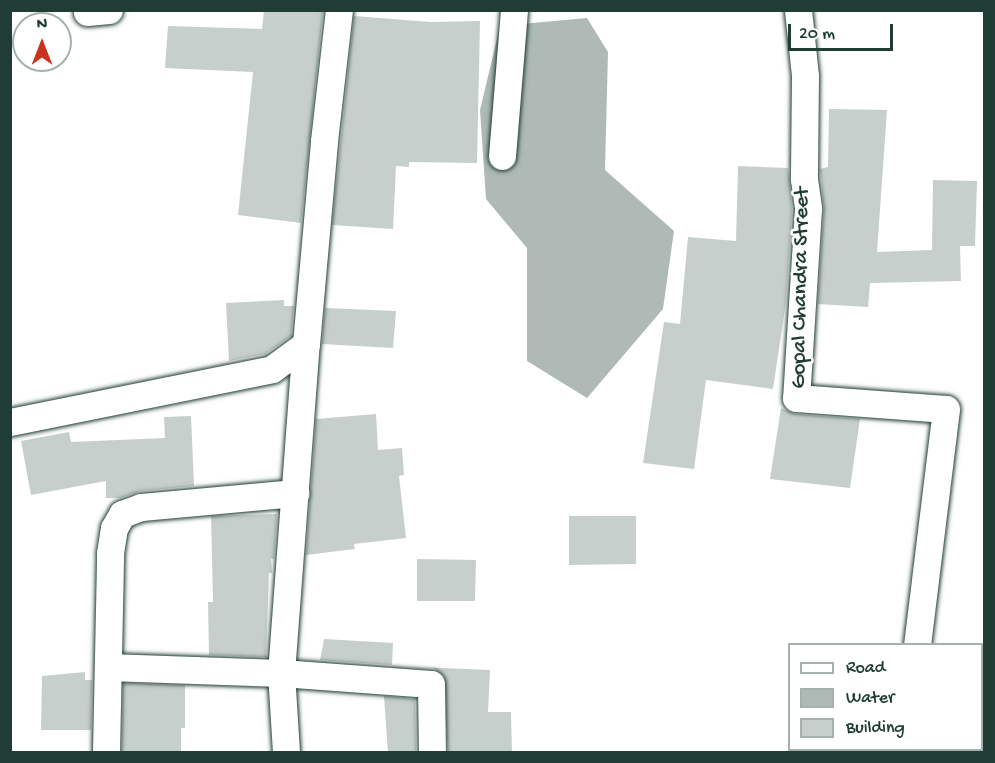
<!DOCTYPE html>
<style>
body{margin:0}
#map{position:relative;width:995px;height:763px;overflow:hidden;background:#fff;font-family:"Gochi Hand",sans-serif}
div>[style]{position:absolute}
.water>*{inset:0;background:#afbab7}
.building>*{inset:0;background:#c7cfcc}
.roads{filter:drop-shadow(0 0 2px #1f3d34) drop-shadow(0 0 2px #1f3d34)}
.street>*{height:27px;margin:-13.5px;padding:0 13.5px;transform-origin:13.5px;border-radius:13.5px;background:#fff}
span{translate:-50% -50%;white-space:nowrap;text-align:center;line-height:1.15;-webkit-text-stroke:5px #fff;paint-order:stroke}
.street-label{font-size:22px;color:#1f3d34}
.frame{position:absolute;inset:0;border:12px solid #1f3d34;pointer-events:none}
.legend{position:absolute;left:788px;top:643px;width:195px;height:108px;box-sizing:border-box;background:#fff;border:2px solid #a5b1ae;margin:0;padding:8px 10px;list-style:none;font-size:18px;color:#1f3d34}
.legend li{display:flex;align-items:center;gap:12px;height:30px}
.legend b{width:30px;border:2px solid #a5b1ae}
.north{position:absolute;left:12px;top:12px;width:60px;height:60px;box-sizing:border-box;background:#fff;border:2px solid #a5b1ae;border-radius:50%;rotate:0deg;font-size:16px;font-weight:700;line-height:24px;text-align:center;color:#1f3d34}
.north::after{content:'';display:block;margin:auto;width:21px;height:27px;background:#c8321e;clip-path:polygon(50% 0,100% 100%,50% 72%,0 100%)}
.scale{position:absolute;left:788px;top:24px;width:105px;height:27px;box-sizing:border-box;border:3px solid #1f3d34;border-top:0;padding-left:8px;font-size:18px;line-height:21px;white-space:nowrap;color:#1f3d34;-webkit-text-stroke:4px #fff;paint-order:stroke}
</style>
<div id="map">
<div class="water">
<i style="clip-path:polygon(587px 18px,608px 52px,605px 170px,674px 231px,663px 309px,587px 398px,527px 361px,527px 248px,486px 199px,480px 110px,500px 26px)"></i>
</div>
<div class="building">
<i style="clip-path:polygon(264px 10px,323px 10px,301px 223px,238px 215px,253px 72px,165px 68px,168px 26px,262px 29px)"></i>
<i style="clip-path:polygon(354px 16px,430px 22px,480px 21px,477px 163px,409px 162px,409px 167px,396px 166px,393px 229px,332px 225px)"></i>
<i style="clip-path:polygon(829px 109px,887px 110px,877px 252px,932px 250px,933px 180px,977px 181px,975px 246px,960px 246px,961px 281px,870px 283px,868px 307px,818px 304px,824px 210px,820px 169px,828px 167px)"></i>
<i style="clip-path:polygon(738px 166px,788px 168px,792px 210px,786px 302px,773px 389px,706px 380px,694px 469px,643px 463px,664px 322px,680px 324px,688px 237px,736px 241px)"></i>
<i style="clip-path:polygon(284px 300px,284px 306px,294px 306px,291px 336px,265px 354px,229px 361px,226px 303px)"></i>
<i style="clip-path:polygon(325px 308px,396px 311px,393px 348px,322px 344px)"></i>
<i style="clip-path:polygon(781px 408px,795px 414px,860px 419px,850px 488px,770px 479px)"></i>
<i style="clip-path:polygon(376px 414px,378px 450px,402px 448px,404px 475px,399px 476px,406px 538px,354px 544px,355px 549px,306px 555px,316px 419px)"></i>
<i style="clip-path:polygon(191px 416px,194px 486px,140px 491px,120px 498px,106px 498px,106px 481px,31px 495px,21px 441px,69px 432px,71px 442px,165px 438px,164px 417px)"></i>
<i style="clip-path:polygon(277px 514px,274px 559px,271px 559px,272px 573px,269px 573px,266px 657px,209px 655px,208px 602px,213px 602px,211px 516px)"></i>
<i style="clip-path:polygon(569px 516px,636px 516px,636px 564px,569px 565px)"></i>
<i style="clip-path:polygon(417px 559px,476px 560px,475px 601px,417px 601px)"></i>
<i style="clip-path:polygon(324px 639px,393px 643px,392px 665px,320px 660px)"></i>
<i style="clip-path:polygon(395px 666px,490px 670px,488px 712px,511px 712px,512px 753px,448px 753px,444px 676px,433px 668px)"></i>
<i style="clip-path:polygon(85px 672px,85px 680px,92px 680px,91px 730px,41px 730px,42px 676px)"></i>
<i style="clip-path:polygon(123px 683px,185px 685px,185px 728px,181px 728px,181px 753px,122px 753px)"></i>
<i style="clip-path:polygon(384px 696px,415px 699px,416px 753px,388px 753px)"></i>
</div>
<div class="roads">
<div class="street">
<i style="left:798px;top:10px;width:66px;rotate:83.9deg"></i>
<i style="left:805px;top:76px;width:103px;rotate:90.6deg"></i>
<i style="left:804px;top:179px;width:30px;rotate:82deg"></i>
<i style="left:808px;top:209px;width:189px;rotate:93.6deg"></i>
<i style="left:796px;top:398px;width:150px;rotate:4.2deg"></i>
<i style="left:946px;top:409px;width:237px;rotate:97deg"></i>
<i style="left:87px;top:12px;width:22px;rotate:-5deg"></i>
<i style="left:502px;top:156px;width:146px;rotate:-85.3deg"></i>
<i style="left:10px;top:422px;width:267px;rotate:-11.4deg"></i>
<i style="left:272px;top:369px;width:42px;rotate:-36.3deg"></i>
<i style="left:306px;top:344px;width:204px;rotate:-84.9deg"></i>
<i style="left:324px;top:141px;width:132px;rotate:-83.5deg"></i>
<i style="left:108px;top:667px;width:173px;rotate:2deg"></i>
<i style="left:281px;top:673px;width:150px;rotate:4.2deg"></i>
<i style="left:431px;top:684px;width:68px;rotate:89.2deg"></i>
<i style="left:106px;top:752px;width:199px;rotate:-88.8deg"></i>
<i style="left:110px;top:553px;width:25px;rotate:-81deg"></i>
<i style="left:114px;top:528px;width:16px;rotate:-60deg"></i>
<i style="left:122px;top:514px;width:20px;rotate:-20deg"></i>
<i style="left:141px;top:507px;width:155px;rotate:-5.2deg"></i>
<i style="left:286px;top:752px;width:79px;rotate:-93.6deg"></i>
<i style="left:281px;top:673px;width:330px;rotate:-85.7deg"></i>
<i style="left:850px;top:752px;width:11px;rotate:-10deg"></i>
</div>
</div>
<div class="street-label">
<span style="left:802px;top:288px;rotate:-89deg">Gopal Chandra Street</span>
</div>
<div class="frame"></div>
<ul class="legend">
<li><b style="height:8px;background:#fff"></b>Road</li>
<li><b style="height:16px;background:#afbab7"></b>Water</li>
<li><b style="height:16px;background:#c7cfcc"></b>Building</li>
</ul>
<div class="north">N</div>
<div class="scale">20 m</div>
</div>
